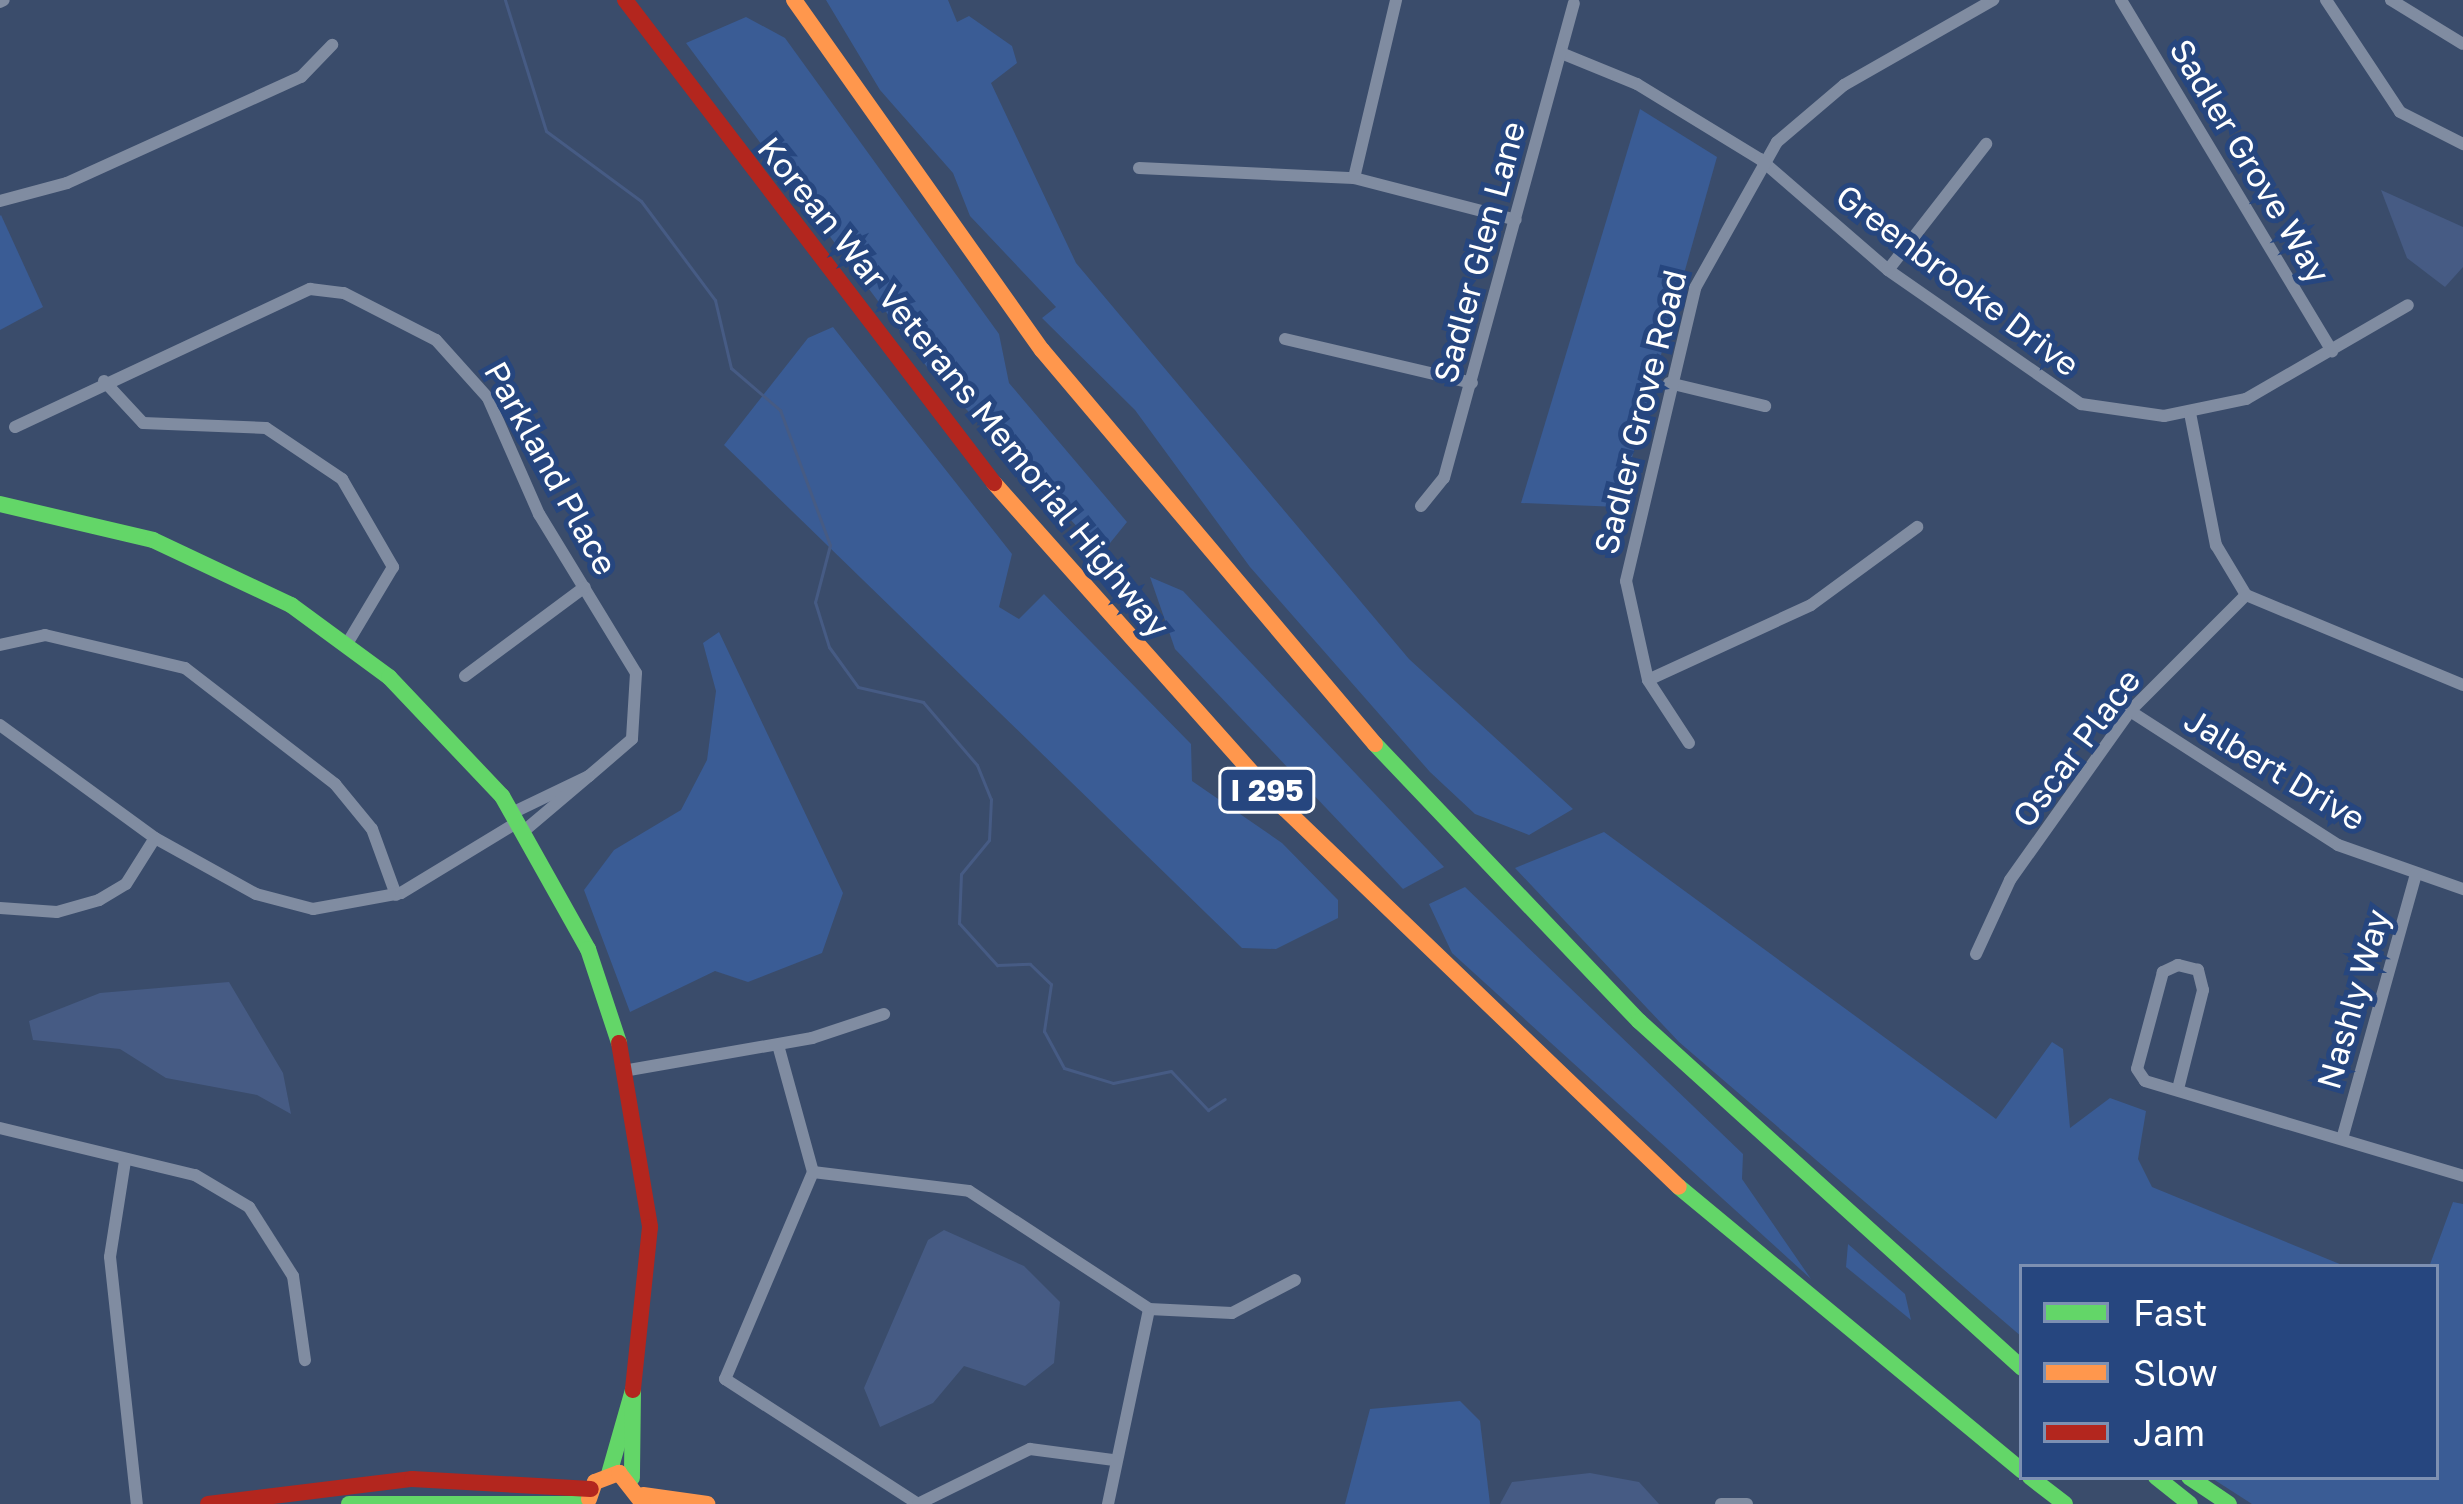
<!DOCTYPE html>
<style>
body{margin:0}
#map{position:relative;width:2463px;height:1504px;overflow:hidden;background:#3a4c6b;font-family:"Golos Text",sans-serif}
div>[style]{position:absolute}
.green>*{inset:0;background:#3a5c95}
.water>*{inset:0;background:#465b84}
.stream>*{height:3px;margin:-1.5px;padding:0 1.5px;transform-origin:1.5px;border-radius:1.5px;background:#465b84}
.street>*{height:12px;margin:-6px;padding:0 6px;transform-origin:6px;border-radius:6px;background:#808ca1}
.fast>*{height:16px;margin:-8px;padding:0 8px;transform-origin:8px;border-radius:8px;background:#63d668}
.slow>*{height:16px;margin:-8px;padding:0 8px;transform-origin:8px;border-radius:8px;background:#ff974d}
.jam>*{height:16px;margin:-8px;padding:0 8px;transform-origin:8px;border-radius:8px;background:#b3261e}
span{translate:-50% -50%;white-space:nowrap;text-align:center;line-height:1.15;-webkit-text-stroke:10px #26467f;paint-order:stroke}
.shield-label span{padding:3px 9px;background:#26467f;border:3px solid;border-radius:9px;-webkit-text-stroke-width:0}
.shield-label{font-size:30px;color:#fff;font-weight:700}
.street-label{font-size:33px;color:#fff}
.legend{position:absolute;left:2019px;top:1264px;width:420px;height:216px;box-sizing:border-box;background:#26467f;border:3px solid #7d90b2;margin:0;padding:15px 21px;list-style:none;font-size:36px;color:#fff}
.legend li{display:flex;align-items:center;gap:24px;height:60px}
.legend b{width:60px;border:3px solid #7d90b2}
</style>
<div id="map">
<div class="green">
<i style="clip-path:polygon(826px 0,948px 0,957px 22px,969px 16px,1012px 46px,1017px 63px,991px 83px,1076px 263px,1409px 659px,1573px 809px,1529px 835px,1475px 814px,1430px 772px,1250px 567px,1135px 410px,1042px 318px,1056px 307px,970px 216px,953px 173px,880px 90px)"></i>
<i style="clip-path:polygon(746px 17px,785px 38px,999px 334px,1009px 383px,1127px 522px,1102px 553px,930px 371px,686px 43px)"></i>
<i style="clip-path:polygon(1640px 109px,1717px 157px,1618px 507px,1521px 503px)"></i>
<i style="clip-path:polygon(1px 215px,43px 307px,0 330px,0 216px)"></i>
<i style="clip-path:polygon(833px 327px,1012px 554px,999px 607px,1019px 619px,1044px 594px,1191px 744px,1192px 781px,1282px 843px,1338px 900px,1338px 918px,1276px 949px,1242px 948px,724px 445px,808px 338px)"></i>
<i style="clip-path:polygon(1150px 577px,1183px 591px,1444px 867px,1403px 889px,1175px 649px)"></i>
<i style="clip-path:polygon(719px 632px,843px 893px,822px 953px,748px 982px,715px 971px,630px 1012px,584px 890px,614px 850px,681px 810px,707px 760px,716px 691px,703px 643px)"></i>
<i style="clip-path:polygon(1604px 832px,1996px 1119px,2052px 1042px,2063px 1049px,2070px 1128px,2110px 1098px,2146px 1111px,2138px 1159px,2152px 1187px,2347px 1267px,2022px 1267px,2022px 1337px,1679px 1042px,1515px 868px)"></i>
<i style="clip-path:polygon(1465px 887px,1743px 1154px,1742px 1179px,1811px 1279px,1452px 953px,1429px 904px)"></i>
<i style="clip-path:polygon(2453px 1202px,2463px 1204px,2463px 1504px,2252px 1504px,2210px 1477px,2436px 1477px,2429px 1267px)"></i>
<i style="clip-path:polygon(1848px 1244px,1905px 1294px,1911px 1320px,1846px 1267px)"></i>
<i style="clip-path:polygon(1460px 1401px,1480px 1421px,1490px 1504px,1345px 1504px,1370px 1409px)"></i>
</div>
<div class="water">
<i style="clip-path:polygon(2381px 190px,2463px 227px,2463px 267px,2445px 287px,2407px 258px)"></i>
<i style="clip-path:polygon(229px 982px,283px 1073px,291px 1114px,257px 1095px,166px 1078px,120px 1049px,33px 1040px,29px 1021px,100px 993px)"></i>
<i style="clip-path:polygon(944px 1230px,1024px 1266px,1060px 1302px,1054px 1363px,1025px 1386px,964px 1366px,933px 1403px,880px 1427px,864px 1388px,928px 1240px)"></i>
<i style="clip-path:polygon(1590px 1473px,1639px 1482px,1659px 1504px,1500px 1504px,1512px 1482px)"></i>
</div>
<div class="stream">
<i style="left:505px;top:0;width:137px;rotate:72.6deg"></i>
<i style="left:546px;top:131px;width:118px;rotate:36.4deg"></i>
<i style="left:641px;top:201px;width:124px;rotate:53.2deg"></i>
<i style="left:715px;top:300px;width:70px;rotate:76.8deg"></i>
<i style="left:731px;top:368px;width:65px;rotate:40.6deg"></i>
<i style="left:780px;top:410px;width:144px;rotate:69.7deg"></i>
<i style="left:830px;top:545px;width:59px;rotate:104.7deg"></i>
<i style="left:815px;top:602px;width:47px;rotate:72.7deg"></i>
<i style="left:829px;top:647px;width:49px;rotate:54.1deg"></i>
<i style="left:858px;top:687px;width:67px;rotate:13deg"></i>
<i style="left:923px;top:702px;width:83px;rotate:49.4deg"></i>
<i style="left:977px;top:765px;width:37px;rotate:68deg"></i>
<i style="left:991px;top:799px;width:41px;rotate:92.8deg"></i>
<i style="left:989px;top:840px;width:44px;rotate:129.5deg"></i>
<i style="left:961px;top:874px;width:49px;rotate:92.3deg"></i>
<i style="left:959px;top:923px;width:57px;rotate:47.9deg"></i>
<i style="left:997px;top:965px;width:33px;rotate:-2deg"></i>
<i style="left:1030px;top:964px;width:29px;rotate:44deg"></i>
<i style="left:1051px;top:984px;width:48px;rotate:98.5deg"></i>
<i style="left:1044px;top:1031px;width:42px;rotate:61.6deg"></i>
<i style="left:1064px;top:1068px;width:51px;rotate:17deg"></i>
<i style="left:1113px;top:1083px;width:59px;rotate:-11.7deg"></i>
<i style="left:1171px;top:1071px;width:54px;rotate:46.5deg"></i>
<i style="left:1208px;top:1110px;width:20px;rotate:-33deg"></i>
</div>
<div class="street">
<i style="left:2121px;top:0;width:410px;rotate:59deg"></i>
<i style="left:2326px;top:0;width:134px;rotate:56.5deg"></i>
<i style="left:2400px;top:112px;width:71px;rotate:26.9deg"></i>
<i style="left:2391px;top:0;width:84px;rotate:31.4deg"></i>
<i style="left:0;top:2px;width:4px;rotate:-27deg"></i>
<i style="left:1561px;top:53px;width:82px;rotate:22.2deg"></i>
<i style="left:1637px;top:84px;width:144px;rotate:31.4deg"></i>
<i style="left:1760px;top:159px;width:169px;rotate:40.9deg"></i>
<i style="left:1888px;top:270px;width:235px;rotate:34.8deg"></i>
<i style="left:2081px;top:404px;width:84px;rotate:8.2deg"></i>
<i style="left:2164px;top:416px;width:84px;rotate:-11.7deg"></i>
<i style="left:2246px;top:399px;width:187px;rotate:-30.1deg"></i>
<i style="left:1139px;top:168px;width:215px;rotate:2.7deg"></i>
<i style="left:1354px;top:178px;width:167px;rotate:14.5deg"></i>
<i style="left:1354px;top:178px;width:183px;rotate:-76.7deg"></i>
<i style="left:0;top:201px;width:69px;rotate:-15deg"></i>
<i style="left:67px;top:183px;width:257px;rotate:-24.4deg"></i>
<i style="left:301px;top:77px;width:45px;rotate:-45.9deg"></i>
<i style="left:1888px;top:270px;width:160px;rotate:-52.1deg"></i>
<i style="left:1285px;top:339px;width:192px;rotate:13.2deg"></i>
<i style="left:104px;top:381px;width:57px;rotate:47.1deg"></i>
<i style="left:143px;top:423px;width:123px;rotate:2.3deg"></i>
<i style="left:266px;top:428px;width:92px;rotate:33.9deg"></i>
<i style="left:342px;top:479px;width:102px;rotate:59.9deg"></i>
<i style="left:393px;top:567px;width:90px;rotate:120.9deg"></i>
<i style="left:1669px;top:383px;width:99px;rotate:13.5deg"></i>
<i style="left:2190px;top:413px;width:135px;rotate:78.9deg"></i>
<i style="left:2216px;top:545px;width:58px;rotate:59deg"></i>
<i style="left:2246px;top:595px;width:235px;rotate:22.5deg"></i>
<i style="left:15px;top:427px;width:326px;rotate:-25.1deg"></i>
<i style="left:310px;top:289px;width:34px;rotate:7deg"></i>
<i style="left:344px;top:293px;width:103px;rotate:27.1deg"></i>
<i style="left:436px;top:340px;width:78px;rotate:48.1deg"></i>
<i style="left:488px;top:398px;width:127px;rotate:66.3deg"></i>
<i style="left:539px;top:514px;width:186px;rotate:58.6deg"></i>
<i style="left:636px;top:673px;width:66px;rotate:93.5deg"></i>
<i style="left:632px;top:739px;width:57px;rotate:139.3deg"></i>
<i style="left:1421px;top:506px;width:36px;rotate:-51deg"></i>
<i style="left:1444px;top:478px;width:492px;rotate:-74.7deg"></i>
<i style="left:0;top:645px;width:46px;rotate:-12.5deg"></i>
<i style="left:45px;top:635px;width:144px;rotate:13.3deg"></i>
<i style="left:185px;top:668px;width:190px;rotate:37.7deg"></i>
<i style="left:335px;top:784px;width:58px;rotate:50.6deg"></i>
<i style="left:372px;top:829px;width:70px;rotate:70deg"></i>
<i style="left:465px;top:676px;width:149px;rotate:-36.6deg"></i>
<i style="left:1648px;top:680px;width:179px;rotate:-24.7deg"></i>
<i style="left:1811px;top:605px;width:132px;rotate:-36.3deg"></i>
<i style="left:2130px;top:711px;width:247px;rotate:32.8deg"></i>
<i style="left:2338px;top:845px;width:133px;rotate:19.4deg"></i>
<i style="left:0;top:725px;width:192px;rotate:36.1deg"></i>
<i style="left:155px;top:838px;width:115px;rotate:29deg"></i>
<i style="left:256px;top:894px;width:59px;rotate:14.7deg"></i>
<i style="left:313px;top:909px;width:89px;rotate:-10.3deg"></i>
<i style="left:401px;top:893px;width:137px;rotate:-31.3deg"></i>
<i style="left:1689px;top:743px;width:75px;rotate:-123.1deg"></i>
<i style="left:1648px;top:680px;width:101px;rotate:-102.5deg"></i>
<i style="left:1626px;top:581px;width:301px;rotate:-76.7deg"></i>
<i style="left:1695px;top:288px;width:167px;rotate:-60.7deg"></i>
<i style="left:1777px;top:142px;width:88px;rotate:-40.4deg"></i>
<i style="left:1844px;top:85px;width:172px;rotate:-29.7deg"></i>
<i style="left:512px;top:813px;width:85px;rotate:-25.7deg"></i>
<i style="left:589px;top:776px;width:85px;rotate:139.8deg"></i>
<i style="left:0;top:908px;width:57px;rotate:4deg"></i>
<i style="left:57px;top:912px;width:44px;rotate:-15.9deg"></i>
<i style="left:99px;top:900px;width:31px;rotate:-31deg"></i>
<i style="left:126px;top:884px;width:54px;rotate:-57.8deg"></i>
<i style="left:1976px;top:954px;width:81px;rotate:-65.3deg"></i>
<i style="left:2010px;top:880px;width:207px;rotate:-54.6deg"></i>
<i style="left:2130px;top:711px;width:164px;rotate:-45deg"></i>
<i style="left:778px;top:1045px;width:132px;rotate:74.6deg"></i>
<i style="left:813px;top:1172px;width:225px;rotate:113deg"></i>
<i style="left:725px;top:1379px;width:230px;rotate:32.9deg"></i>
<i style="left:918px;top:1504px;width:125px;rotate:-26.2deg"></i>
<i style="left:1030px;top:1449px;width:85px;rotate:7.5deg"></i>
<i style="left:629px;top:1070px;width:186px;rotate:-9.9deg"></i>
<i style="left:812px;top:1038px;width:76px;rotate:-18.4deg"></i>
<i style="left:2178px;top:1089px;width:102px;rotate:-75.8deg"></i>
<i style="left:2203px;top:990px;width:21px;rotate:-104deg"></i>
<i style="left:2198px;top:970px;width:21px;rotate:-166deg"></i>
<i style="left:2178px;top:965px;width:17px;rotate:155deg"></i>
<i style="left:2163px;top:972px;width:100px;rotate:105deg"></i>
<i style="left:2137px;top:1069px;width:14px;rotate:56deg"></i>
<i style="left:2145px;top:1081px;width:332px;rotate:16.6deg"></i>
<i style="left:0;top:1128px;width:201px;rotate:13.6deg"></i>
<i style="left:195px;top:1175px;width:63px;rotate:30.7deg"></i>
<i style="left:249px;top:1207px;width:82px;rotate:57.5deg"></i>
<i style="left:293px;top:1276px;width:85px;rotate:81.9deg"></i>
<i style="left:2342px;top:1139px;width:275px;rotate:-74.4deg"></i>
<i style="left:125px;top:1161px;width:97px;rotate:98.9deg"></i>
<i style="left:110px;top:1257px;width:248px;rotate:83.8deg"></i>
<i style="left:813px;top:1172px;width:157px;rotate:6.9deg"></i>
<i style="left:969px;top:1191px;width:215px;rotate:33.2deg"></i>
<i style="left:1149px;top:1309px;width:83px;rotate:2.8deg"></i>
<i style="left:1232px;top:1313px;width:71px;rotate:-27.6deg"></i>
<i style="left:1108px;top:1504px;width:199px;rotate:-78.1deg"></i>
<i style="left:1721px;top:1504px;width:26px"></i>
</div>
<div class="fast">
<i style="left:0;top:504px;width:157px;rotate:13.2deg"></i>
<i style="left:153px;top:540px;width:153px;rotate:25.2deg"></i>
<i style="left:291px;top:605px;width:122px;rotate:36.3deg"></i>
<i style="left:389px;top:677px;width:164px;rotate:46.5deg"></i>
<i style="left:502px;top:796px;width:176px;rotate:60.7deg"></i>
<i style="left:588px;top:949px;width:99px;rotate:71.7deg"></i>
<i style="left:1375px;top:744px;width:383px;rotate:46.4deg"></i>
<i style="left:1639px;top:1021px;width:517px;rotate:42.18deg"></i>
<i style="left:1679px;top:1187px;width:445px;rotate:39.6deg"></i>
<i style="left:609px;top:1474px;width:87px;rotate:-74.1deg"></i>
<i style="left:633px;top:1390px;width:88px;rotate:90.7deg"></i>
<i style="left:2030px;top:1477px;width:44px;rotate:37.6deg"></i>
<i style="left:2156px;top:1477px;width:43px;rotate:38.5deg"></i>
<i style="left:2189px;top:1477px;width:48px;rotate:34deg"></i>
<i style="left:349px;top:1504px;width:235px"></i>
</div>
<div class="slow">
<i style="left:794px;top:0;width:429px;rotate:54.7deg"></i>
<i style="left:1042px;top:350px;width:516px;rotate:49.8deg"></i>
<i style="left:994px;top:483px;width:436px;rotate:48.3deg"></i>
<i style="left:1284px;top:808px;width:547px;rotate:43.82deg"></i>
<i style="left:643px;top:1495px;width:65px;rotate:8deg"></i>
<i style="left:589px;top:1499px;width:18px;rotate:-71deg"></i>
<i style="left:595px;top:1482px;width:26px;rotate:-21deg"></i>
<i style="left:619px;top:1473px;width:39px;rotate:52deg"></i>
</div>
<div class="jam">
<i style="left:625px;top:0;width:608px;rotate:52.62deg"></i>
<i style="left:619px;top:1043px;width:187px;rotate:80.4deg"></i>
<i style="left:650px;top:1227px;width:164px;rotate:96deg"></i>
<i style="left:208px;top:1504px;width:206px;rotate:-7deg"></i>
<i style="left:412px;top:1479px;width:179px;rotate:3.2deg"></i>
</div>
<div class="shield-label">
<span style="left:1267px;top:790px">I 295</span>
</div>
<div class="street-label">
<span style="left:2250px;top:161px;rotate:59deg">Sadler Grove Way</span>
<span style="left:1479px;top:252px;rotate:-75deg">Sadler Glen Lane</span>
<span style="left:1958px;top:280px;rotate:37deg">Greenbrooke Drive</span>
<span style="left:964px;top:387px;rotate:51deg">Korean War Veterans Memorial Highway</span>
<span style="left:1640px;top:412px;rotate:-76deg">Sadler Grove Road</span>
<span style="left:551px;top:468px;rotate:61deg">Parkland Place</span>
<span style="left:2076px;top:748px;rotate:-53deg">Oscar Place</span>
<span style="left:2275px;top:769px;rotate:31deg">Jalbert Drive</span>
<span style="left:2353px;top:999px;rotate:-74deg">Nashly Way</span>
</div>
<ul class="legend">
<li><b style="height:15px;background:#63d668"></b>Fast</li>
<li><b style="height:15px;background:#ff974d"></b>Slow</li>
<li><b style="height:15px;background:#b3261e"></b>Jam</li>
</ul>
</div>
